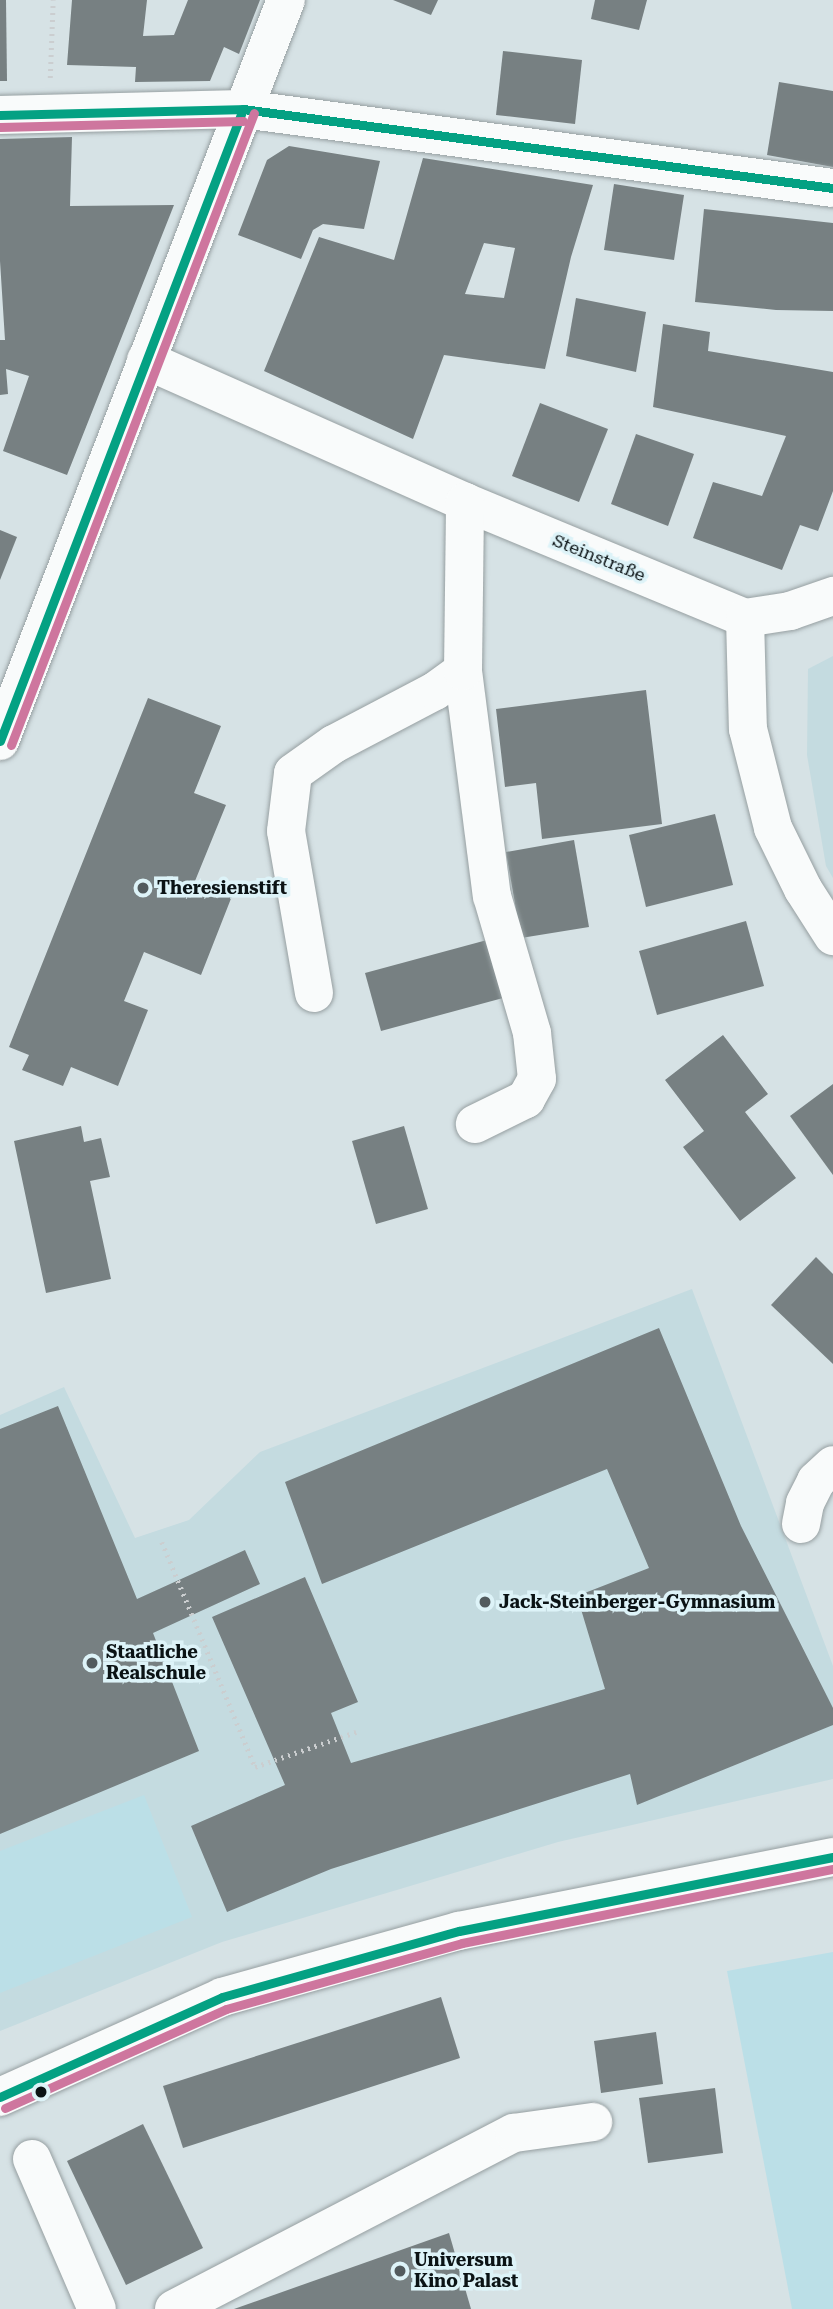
<!DOCTYPE html>
<meta charset="utf-8">
<style>
body{margin:0}
#map{position:relative;width:833px;height:2309px;overflow:hidden;background:#d6e2e5;font-family:"Roboto Serif",serif}
div>[style]{position:absolute}
.built>*{inset:0;background:#c4dbe0}
.green>*{inset:0;background:#bbdfe7}
.building>*{inset:0;background:#778082}
.path>*{height:4.5px;margin-top:-2.25px;transform-origin:0;background:repeating-linear-gradient(90deg,#cbced0 0 2px,transparent 0 7px)}
.roads{filter:drop-shadow(0 0 2px #969fa1) drop-shadow(0 0 2px #969fa1)}
.minor>*{height:38px;margin:-19px;padding:0 19px;transform-origin:19px;border-radius:19px;background:#f9fbfb}
.major>*{height:38px;margin:-19px;padding:0 19px;transform-origin:19px;border-radius:19px;background:#f9fbfb}
.bus-1>*{height:9px;margin:-4.5px;padding:0 4.5px;transform-origin:4.5px;border-radius:4.5px;background:#04a183}
.bus-2>*{height:9px;margin:-4.5px;padding:0 4.5px;transform-origin:4.5px;border-radius:4.5px;background:#ce769e}
.dots>*{width:19px;height:19px;translate:-50% -50%;box-sizing:border-box;border:4px solid #ddf3f8;border-radius:50%}
span{translate:-50% -50%;white-space:nowrap;text-align:center;line-height:1.15;-webkit-text-stroke:7px #ddf3f8;paint-order:stroke}
.street-label{font-size:18px;color:#0b1315}
.poi-label{font-size:18px;color:#0b1315;font-weight:700}
.left{translate:0 -50%;text-align:left}
</style>
<div id="map">
<div class="built">
<i style="clip-path:polygon(833px 656px,833px 878px,826px 866px,807px 755px,808px 669px)"></i>
<i style="clip-path:polygon(692px 1289px,833px 1666px,833px 1779px,558px 1842px,222px 1942px,0 2031px,0 1415px,64px 1387px,135px 1538px,189px 1520px,260px 1452px)"></i>
</div>
<div class="green">
<i style="clip-path:polygon(144px 1795px,192px 1917px,0 1993px,0 1851px)"></i>
<i style="clip-path:polygon(833px 1952px,833px 2309px,792px 2309px,727px 1971px)"></i>
</div>
<div class="building">
<i style="clip-path:polygon(0 0,6px 0,7px 81px,0 81px)"></i>
<i style="clip-path:polygon(72px 0,147px 0,143px 36px,174px 35px,188px 0,260px 0,239px 54px,224px 47px,210px 81px,135px 82px,136px 67px,67px 65px)"></i>
<i style="clip-path:polygon(393px 0,438px 0,431px 15px)"></i>
<i style="clip-path:polygon(595px 0,647px 0,639px 30px,591px 19px)"></i>
<i style="clip-path:polygon(503px 51px,582px 60px,575px 124px,496px 115px)"></i>
<i style="clip-path:polygon(779px 82px,833px 91px,833px 167px,767px 155px)"></i>
<i style="clip-path:polygon(72px 137px,70px 206px,174px 205px,67px 475px,3px 451px,29px 376px,6px 369px,8px 394px,0 395px,0 340px,5px 340px,0 261px,0 139px)"></i>
<i style="clip-path:polygon(289px 146px,380px 161px,364px 229px,323px 224px,313px 230px,301px 259px,238px 235px,267px 160px)"></i>
<i style="clip-path:polygon(evenodd,423px 158px,593px 185px,571px 257px,545px 369px,444px 355px,413px 439px,264px 371px,319px 237px,394px 260px,423px 158px,484px 243px,515px 248px,504px 298px,465px 294px,484px 243px)"></i>
<i style="clip-path:polygon(614px 184px,684px 195px,674px 260px,604px 250px)"></i>
<i style="clip-path:polygon(704px 209px,833px 223px,833px 311px,776px 310px,695px 302px)"></i>
<i style="clip-path:polygon(576px 298px,646px 312px,636px 372px,566px 356px)"></i>
<i style="clip-path:polygon(663px 324px,710px 332px,708px 351px,833px 372px,833px 491px,818px 531px,800px 525px,782px 570px,693px 538px,713px 482px,762px 496px,786px 436px,653px 407px)"></i>
<i style="clip-path:polygon(540px 403px,608px 429px,579px 502px,512px 476px)"></i>
<i style="clip-path:polygon(636px 434px,694px 454px,668px 526px,611px 504px)"></i>
<i style="clip-path:polygon(0 530px,17px 537px,0 580px)"></i>
<i style="clip-path:polygon(646px 690px,662px 824px,542px 839px,536px 783px,505px 787px,496px 709px)"></i>
<i style="clip-path:polygon(148px 698px,221px 726px,194px 793px,226px 805px,195px 881px,232px 896px,201px 975px,144px 952px,124px 1001px,148px 1010px,118px 1086px,71px 1067px,63px 1086px,22px 1070px,29px 1055px,9px 1047px)"></i>
<i style="clip-path:polygon(715px 814px,733px 885px,646px 907px,629px 835px)"></i>
<i style="clip-path:polygon(574px 840px,589px 927px,521px 938px,506px 852px)"></i>
<i style="clip-path:polygon(746px 921px,764px 986px,657px 1015px,639px 951px)"></i>
<i style="clip-path:polygon(487px 940px,503px 998px,381px 1031px,365px 973px)"></i>
<i style="clip-path:polygon(723px 1035px,768px 1094px,745px 1112px,796px 1178px,740px 1221px,683px 1147px,704px 1131px,665px 1080px)"></i>
<i style="clip-path:polygon(833px 1084px,833px 1175px,790px 1116px)"></i>
<i style="clip-path:polygon(81px 1126px,84px 1142px,101px 1138px,110px 1177px,90px 1181px,111px 1279px,46px 1293px,14px 1141px)"></i>
<i style="clip-path:polygon(404px 1126px,428px 1209px,376px 1224px,352px 1141px)"></i>
<i style="clip-path:polygon(816px 1257px,833px 1274px,833px 1364px,771px 1305px)"></i>
<i style="clip-path:polygon(659px 1328px,741px 1526px,833px 1708px,833px 1725px,637px 1805px,630px 1774px,331px 1869px,227px 1912px,191px 1826px,285px 1785px,212px 1617px,305px 1577px,358px 1702px,331px 1713px,351px 1763px,605px 1689px,577px 1596px,649px 1568px,607px 1469px,322px 1584px,285px 1482px)"></i>
<i style="clip-path:polygon(58px 1406px,137px 1599px,245px 1550px,260px 1584px,153px 1633px,199px 1751px,0 1834px,0 1429px)"></i>
<i style="clip-path:polygon(441px 1997px,460px 2058px,183px 2148px,163px 2086px)"></i>
<i style="clip-path:polygon(656px 2032px,663px 2084px,601px 2093px,594px 2041px)"></i>
<i style="clip-path:polygon(715px 2088px,723px 2153px,648px 2163px,639px 2098px)"></i>
<i style="clip-path:polygon(143px 2124px,203px 2248px,126px 2285px,67px 2161px)"></i>
<i style="clip-path:polygon(449px 2233px,471px 2309px,234px 2309px)"></i>
</div>
<div class="path">
<i style="left:50px;top:78px;width:78px;rotate:-87.8deg"></i>
<i style="left:162px;top:1542px;width:243px;rotate:67.5deg"></i>
<i style="left:255px;top:1767px;width:107px;rotate:-19.1deg"></i>
</div>
<div class="roads">
<div class="minor">
<i style="left:0;top:115px;width:243px;rotate:-1.4deg"></i>
<i style="left:243px;top:109px;width:595px;rotate:7.63deg"></i>
<i style="left:146px;top:360px;width:349px;rotate:24deg"></i>
<i style="left:465px;top:502px;width:303px;rotate:22.5deg"></i>
<i style="left:745px;top:618px;width:111px;rotate:88.5deg"></i>
<i style="left:748px;top:729px;width:102px;rotate:75.8deg"></i>
<i style="left:773px;top:828px;width:68px;rotate:63.8deg"></i>
<i style="left:803px;top:889px;width:56px;rotate:57.4deg"></i>
<i style="left:745px;top:618px;width:46px;rotate:-8.8deg"></i>
<i style="left:790px;top:611px;width:46px;rotate:-19.2deg"></i>
<i style="left:463px;top:671px;width:227px;rotate:82.7deg"></i>
<i style="left:492px;top:896px;width:143px;rotate:73.7deg"></i>
<i style="left:532px;top:1033px;width:46px;rotate:83.8deg"></i>
<i style="left:537px;top:1079px;width:23px;rotate:119deg"></i>
<i style="left:526px;top:1099px;width:57px;rotate:153.9deg"></i>
<i style="left:0;top:741px;width:794px;rotate:-68.9deg"></i>
<i style="left:314px;top:993px;width:164px;rotate:-99.8deg"></i>
<i style="left:286px;top:831px;width:58px;rotate:-83.1deg"></i>
<i style="left:293px;top:773px;width:50px;rotate:-35.3deg"></i>
<i style="left:334px;top:744px;width:114px;rotate:-27.7deg"></i>
<i style="left:435px;top:691px;width:34px;rotate:-36deg"></i>
<i style="left:463px;top:671px;width:169px;rotate:-89.3deg"></i>
<i style="left:801px;top:1524px;width:21px;rotate:-79deg"></i>
<i style="left:805px;top:1503px;width:25px;rotate:-63deg"></i>
<i style="left:816px;top:1481px;width:23px;rotate:-43deg"></i>
<i style="left:32px;top:2159px;width:163px;rotate:66.6deg"></i>
<i style="left:174px;top:2309px;width:383px;rotate:-27.4deg"></i>
<i style="left:514px;top:2133px;width:80px;rotate:-7.9deg"></i>
</div>
<div class="major">
<i style="left:0;top:2097px;width:243px;rotate:-24.2deg"></i>
<i style="left:222px;top:1997px;width:246px;rotate:-15.6deg"></i>
<i style="left:459px;top:1931px;width:381px;rotate:-11.2deg"></i>
</div>
</div>
<div class="bus-1">
<i style="left:0;top:115px;width:243px;rotate:-1.4deg"></i>
<i style="left:243px;top:109px;width:595px;rotate:7.63deg"></i>
<i style="left:0;top:741px;width:677px;rotate:-68.97deg"></i>
<i style="left:0;top:2097px;width:243px;rotate:-24.2deg"></i>
<i style="left:222px;top:1997px;width:246px;rotate:-15.6deg"></i>
<i style="left:459px;top:1931px;width:381px;rotate:-11.2deg"></i>
</div>
<div class="bus-2">
<i style="left:0;top:127px;width:243px;rotate:-1.4deg"></i>
<i style="left:11px;top:745px;width:677px;rotate:-68.97deg"></i>
<i style="left:5px;top:2108px;width:242px;rotate:-24.1deg"></i>
<i style="left:226px;top:2009px;width:245px;rotate:-15.6deg"></i>
<i style="left:462px;top:1943px;width:378px;rotate:-11.3deg"></i>
</div>
<div class="dots">
<i style="left:143px;top:888px;background:#525b5e"></i>
<i style="left:485px;top:1602px;background:#525b5e"></i>
<i style="left:92px;top:1663px;background:#525b5e"></i>
<i style="left:41px;top:2092px;background:#0b1315"></i>
<i style="left:400px;top:2271px;background:#525b5e"></i>
</div>
<div class="street-label">
<span style="left:599px;top:558px;rotate:22deg">Steinstraße</span>
</div>
<div class="poi-label">
<span class="left" style="left:157px;top:888px">Theresienstift</span>
<span class="left" style="left:499px;top:1602px">Jack-Steinberger-Gymnasium</span>
<span class="left" style="left:106px;top:1663px">Staatliche<br>Realschule</span>
<span class="left" style="left:414px;top:2271px">Universum<br>Kino Palast</span>
</div>
</div>
